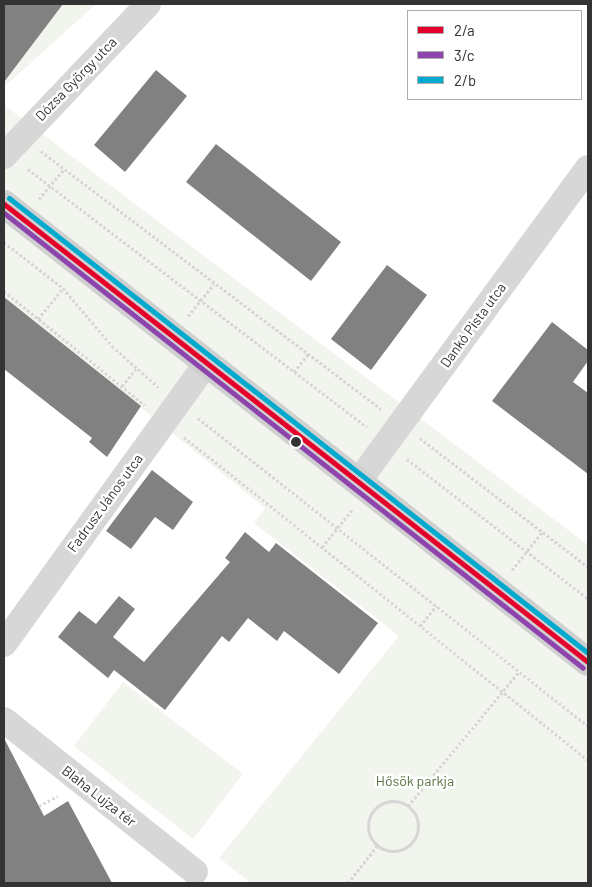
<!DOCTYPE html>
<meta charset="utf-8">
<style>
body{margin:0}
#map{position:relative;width:592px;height:887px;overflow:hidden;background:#fff;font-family:Barlow,sans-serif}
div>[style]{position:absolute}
.green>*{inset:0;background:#f1f5ed}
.building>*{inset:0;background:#818181}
.path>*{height:3px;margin-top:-1.5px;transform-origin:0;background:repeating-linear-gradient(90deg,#d6d6d6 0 2.5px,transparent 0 5px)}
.path>.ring{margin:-1.5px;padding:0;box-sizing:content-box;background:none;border:3px solid #d6d6d6;border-radius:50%}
.street>*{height:26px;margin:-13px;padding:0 13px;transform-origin:13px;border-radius:13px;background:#d7d7d7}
.secondary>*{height:28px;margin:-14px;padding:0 14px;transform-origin:14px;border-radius:14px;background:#d0d0d0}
.bus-1>*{height:5px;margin:-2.5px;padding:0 2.5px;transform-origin:2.5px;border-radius:2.5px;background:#e4002b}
.bus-2>*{height:5px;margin:-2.5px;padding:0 2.5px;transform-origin:2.5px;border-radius:2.5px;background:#8e44ad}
.bus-3>*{height:5px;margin:-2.5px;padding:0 2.5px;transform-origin:2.5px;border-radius:2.5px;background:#00a9ce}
.dots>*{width:14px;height:14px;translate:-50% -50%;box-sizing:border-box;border:2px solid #fff;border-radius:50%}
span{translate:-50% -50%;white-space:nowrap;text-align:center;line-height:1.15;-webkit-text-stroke:5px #fff;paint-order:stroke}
.street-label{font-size:14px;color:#333}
.park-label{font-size:14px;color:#56703f}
.frame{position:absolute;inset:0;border:5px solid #333;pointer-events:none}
.legend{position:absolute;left:407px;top:10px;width:175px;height:90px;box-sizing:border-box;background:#fff;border:1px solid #adadad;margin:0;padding:6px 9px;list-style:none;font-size:15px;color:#333}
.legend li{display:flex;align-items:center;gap:10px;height:25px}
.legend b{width:25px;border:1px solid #adadad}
</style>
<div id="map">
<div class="green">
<i style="clip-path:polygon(4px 4px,96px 4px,4px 87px)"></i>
<i style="clip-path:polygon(4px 105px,588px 545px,588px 883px,251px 883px,219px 858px,399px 636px,254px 523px,265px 508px,4px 297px)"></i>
<i style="clip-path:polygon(123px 682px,243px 774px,193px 839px,74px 746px)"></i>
</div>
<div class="building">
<i style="clip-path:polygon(4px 4px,63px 4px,4px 82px)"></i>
<i style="clip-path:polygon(156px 70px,187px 96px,125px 172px,94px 145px)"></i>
<i style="clip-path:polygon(216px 144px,341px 242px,311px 281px,186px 182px)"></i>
<i style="clip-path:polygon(387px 265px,427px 295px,371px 370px,331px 339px)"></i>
<i style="clip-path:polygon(4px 297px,141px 406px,107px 457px,89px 442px,92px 438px,4px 369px)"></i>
<i style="clip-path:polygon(552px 322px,588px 350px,588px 361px,573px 382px,588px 393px,588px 474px,492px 401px)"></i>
<i style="clip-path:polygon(152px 470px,193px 502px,173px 530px,155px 517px,131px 549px,106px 531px)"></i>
<i style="clip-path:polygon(245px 532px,269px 552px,276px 543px,378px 623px,339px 674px,284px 631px,277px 641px,248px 618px,229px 642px,222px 636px,165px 710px,114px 670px,108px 678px,58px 637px,79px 611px,96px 624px,119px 596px,135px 609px,113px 637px,144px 662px,230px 562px,225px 558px)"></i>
<i style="clip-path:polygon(5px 740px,44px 816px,68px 801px,112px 883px,4px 883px)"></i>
</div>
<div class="path">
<i style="left:41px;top:151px;width:427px;rotate:37.2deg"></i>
<i style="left:28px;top:169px;width:426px;rotate:37.3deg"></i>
<i style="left:39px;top:199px;width:39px;rotate:-50deg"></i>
<i style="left:4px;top:242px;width:75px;rotate:37.9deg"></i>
<i style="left:63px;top:288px;width:76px;rotate:49.8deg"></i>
<i style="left:112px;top:346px;width:62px;rotate:41.7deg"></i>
<i style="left:4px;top:291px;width:181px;rotate:39deg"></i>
<i style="left:188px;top:316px;width:41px;rotate:-50.9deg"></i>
<i style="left:38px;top:319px;width:40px;rotate:-51deg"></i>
<i style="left:294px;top:372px;width:23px;rotate:-52deg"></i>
<i style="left:122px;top:386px;width:22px;rotate:-51deg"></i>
<i style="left:198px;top:418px;width:497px;rotate:38.3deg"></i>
<i style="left:184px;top:437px;width:517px;rotate:38.64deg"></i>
<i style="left:420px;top:438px;width:212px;rotate:37.5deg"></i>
<i style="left:407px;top:459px;width:229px;rotate:37.7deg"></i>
<i style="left:322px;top:547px;width:49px;rotate:-50.8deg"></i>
<i style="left:512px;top:570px;width:50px;rotate:-51.5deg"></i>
<i style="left:420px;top:626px;width:26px;rotate:-51deg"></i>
<i class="ring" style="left:368px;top:801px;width:47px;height:47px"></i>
<i style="left:39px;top:806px;width:21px;rotate:-28deg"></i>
<i style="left:408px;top:806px;width:174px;rotate:-50.4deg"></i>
<i style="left:348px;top:883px;width:47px;rotate:-51.9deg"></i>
</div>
<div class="street">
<i style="left:4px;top:156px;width:209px;rotate:-46.5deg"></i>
<i style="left:358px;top:482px;width:389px;rotate:-53.8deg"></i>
<i style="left:4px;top:644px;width:347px;rotate:-54.2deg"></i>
<i style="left:4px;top:720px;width:244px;rotate:38.5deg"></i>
</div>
<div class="secondary">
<i style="left:4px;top:204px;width:742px;rotate:38.11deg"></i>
</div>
<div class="bus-1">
<i style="left:4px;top:204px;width:742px;rotate:38.11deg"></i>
</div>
<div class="bus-2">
<i style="left:4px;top:213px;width:736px;rotate:38.16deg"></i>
</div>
<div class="bus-3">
<i style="left:9px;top:198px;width:736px;rotate:38.16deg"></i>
</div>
<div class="dots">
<i style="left:296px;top:442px;background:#333"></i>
</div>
<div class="street-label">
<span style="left:76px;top:79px;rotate:-46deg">Dózsa György utca</span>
<span style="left:473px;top:325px;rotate:-54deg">Dankó Pista utca</span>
<span style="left:105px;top:503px;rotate:-54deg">Fadrusz János utca</span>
<span style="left:99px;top:796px;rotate:38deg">Blaha Lujza tér</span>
</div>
<div class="park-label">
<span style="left:415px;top:781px">Hősök parkja</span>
</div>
<div class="frame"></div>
<ul class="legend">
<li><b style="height:6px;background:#e4002b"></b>2/a</li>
<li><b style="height:6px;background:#8e44ad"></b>3/c</li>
<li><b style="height:6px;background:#00a9ce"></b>2/b</li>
</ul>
</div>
